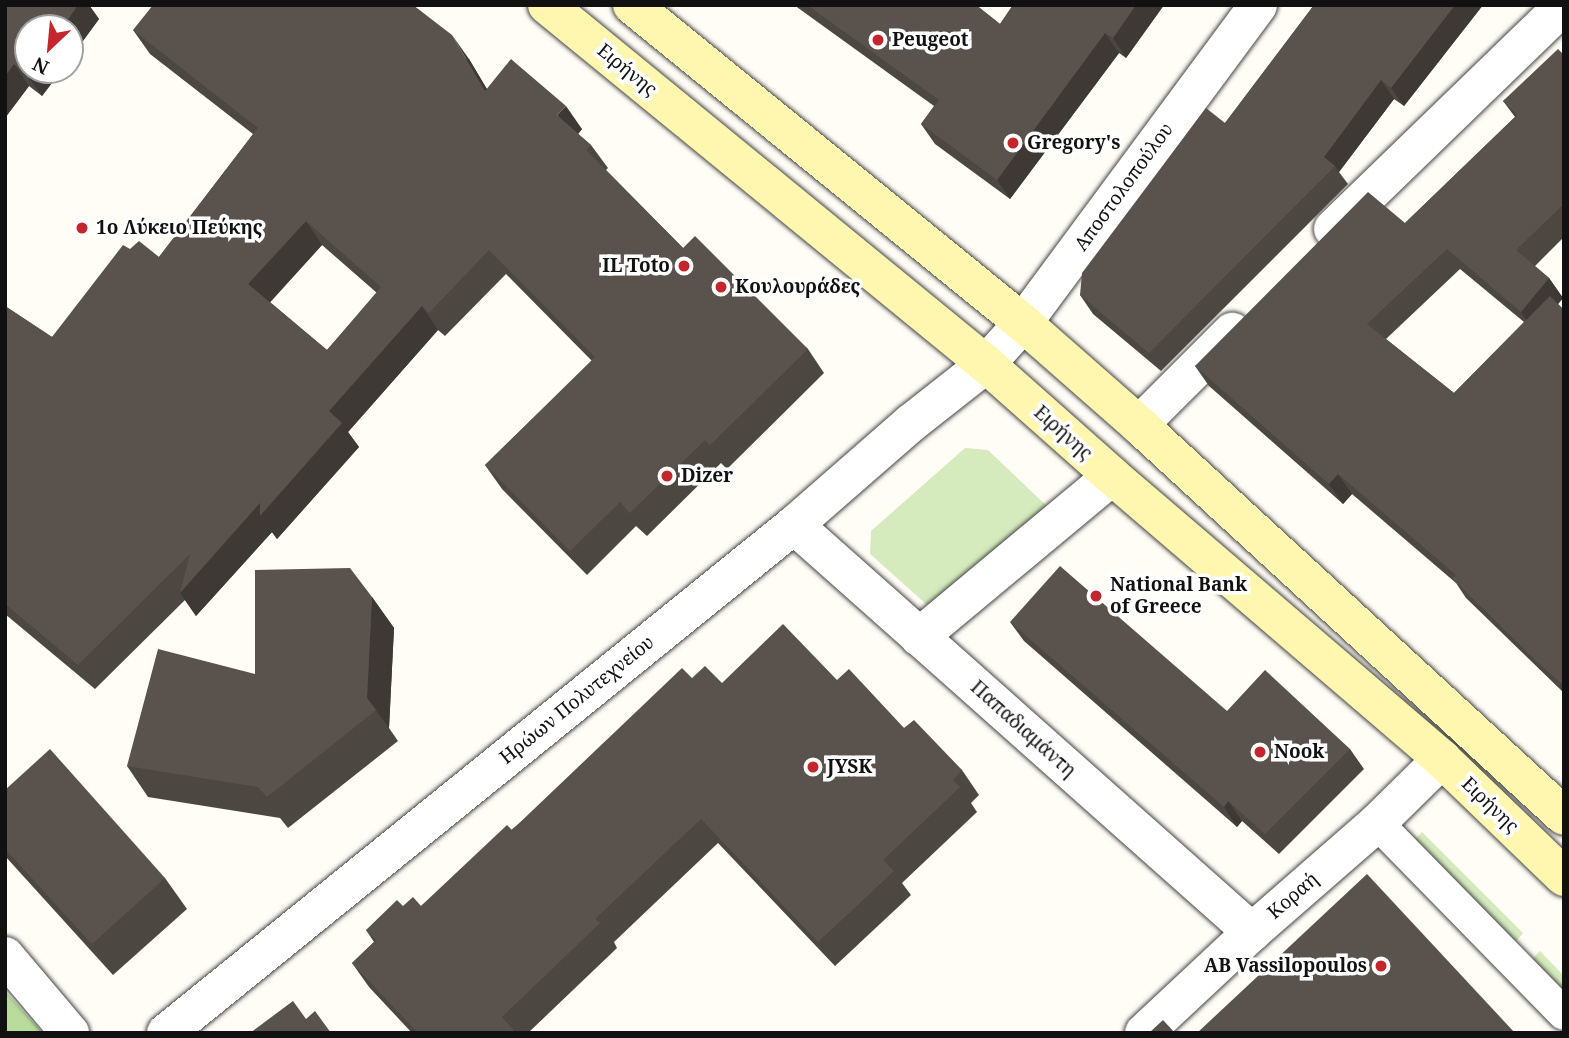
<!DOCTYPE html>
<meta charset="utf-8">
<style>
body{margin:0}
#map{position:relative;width:1569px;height:1038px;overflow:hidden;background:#fffdf5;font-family:"Noto Serif",serif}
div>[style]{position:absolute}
.green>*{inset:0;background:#d5ebbd}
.forest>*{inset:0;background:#b9dc9c}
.roads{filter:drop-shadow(0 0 2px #444) drop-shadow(0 0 2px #444)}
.service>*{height:32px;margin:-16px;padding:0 16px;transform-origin:16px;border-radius:16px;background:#fff}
.pedestrian>*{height:38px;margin:-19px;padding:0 19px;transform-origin:19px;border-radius:19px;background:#fff}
.minor>*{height:38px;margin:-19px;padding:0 19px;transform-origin:19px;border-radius:19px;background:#fff}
.secondary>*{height:38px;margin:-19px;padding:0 19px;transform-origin:19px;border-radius:19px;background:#fff6b0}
.wall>*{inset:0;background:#4d4742}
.shaded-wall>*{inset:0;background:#3f3936}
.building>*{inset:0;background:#5a524d}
.dots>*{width:19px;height:19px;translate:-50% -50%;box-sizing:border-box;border:4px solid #fff;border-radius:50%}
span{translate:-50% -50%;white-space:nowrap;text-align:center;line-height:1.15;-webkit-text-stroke:7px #fff;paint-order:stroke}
.poi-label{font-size:19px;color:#111;font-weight:700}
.left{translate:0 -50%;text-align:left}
.right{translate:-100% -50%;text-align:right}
.street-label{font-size:19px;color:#111}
.frame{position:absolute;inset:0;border:7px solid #111;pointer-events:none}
.north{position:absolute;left:14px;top:14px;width:70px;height:70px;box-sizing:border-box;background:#fff;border:2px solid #a0a0a0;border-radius:50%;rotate:206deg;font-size:19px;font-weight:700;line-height:28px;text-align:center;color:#111}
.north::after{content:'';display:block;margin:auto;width:24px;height:32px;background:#c4262e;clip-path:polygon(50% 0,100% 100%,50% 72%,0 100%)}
</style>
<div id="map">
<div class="green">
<i style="clip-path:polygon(965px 448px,988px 450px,1052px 511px,935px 612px,870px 554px,871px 531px)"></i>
<i style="clip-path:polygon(1422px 832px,1523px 933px,1512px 946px,1410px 844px)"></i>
<i style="clip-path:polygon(1540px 951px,1564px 976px,1564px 998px,1529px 962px)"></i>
</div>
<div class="forest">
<i style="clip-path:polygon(5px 991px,43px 1033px,5px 1033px)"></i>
</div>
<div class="roads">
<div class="service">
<i style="left:1377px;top:823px;width:267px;rotate:45.6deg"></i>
</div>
<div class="pedestrian">
<i style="left:919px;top:637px;width:251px;rotate:-39.8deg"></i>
</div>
<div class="minor">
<i style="left:1333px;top:229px;width:322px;rotate:-44.1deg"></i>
<i style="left:1139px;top:425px;width:132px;rotate:-45deg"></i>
<i style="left:794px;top:525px;width:613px;rotate:41.63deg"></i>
<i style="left:5px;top:956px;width:101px;rotate:49.8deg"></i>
<i style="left:166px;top:1033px;width:808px;rotate:-38.97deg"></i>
<i style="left:794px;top:525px;width:155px;rotate:-41.1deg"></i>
<i style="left:911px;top:423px;width:95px;rotate:-38.2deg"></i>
<i style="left:986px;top:364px;width:55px;rotate:-47.9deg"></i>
<i style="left:1023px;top:323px;width:395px;rotate:-53.5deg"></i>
<i style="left:1144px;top:1033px;width:148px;rotate:-43.1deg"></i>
<i style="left:1252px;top:932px;width:166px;rotate:-41.1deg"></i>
<i style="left:1377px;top:823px;width:91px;rotate:-44.6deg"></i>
</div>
<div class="secondary">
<i style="left:547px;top:5px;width:567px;rotate:39.28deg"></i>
<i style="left:986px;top:364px;width:169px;rotate:41.6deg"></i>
<i style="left:1112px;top:476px;width:435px;rotate:40.6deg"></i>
<i style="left:1442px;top:759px;width:170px;rotate:44deg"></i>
<i style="left:632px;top:5px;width:504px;rotate:39.12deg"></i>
<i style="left:1023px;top:323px;width:154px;rotate:41.3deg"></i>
<i style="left:1139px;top:425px;width:577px;rotate:42.61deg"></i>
</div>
</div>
<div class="wall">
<i style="clip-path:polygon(5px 5px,89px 5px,99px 19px,42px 96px,29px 86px,5px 118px)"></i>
<i style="clip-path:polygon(794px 5px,976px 5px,1000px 24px,1013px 5px,1164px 5px,1126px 58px,1119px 53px,1010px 199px,935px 144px,921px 124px,934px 106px)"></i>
<i style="clip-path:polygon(1314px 5px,1483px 5px,1404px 106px,1394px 99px,1339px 172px,1348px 184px,1161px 371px,1093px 314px,1080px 295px,1225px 123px)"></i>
<i style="clip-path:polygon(evenodd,133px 30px,469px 59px,487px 89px,582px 129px,578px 134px,591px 145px,608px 168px,606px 170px,683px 248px,808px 349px,824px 373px,727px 469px,721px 463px,647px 536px,636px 526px,587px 575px,502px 489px,485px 465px,592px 361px,506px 274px,445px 336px,438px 330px,348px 432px,359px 447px,277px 539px,272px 532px,196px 616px,185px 600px,95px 689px,5px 614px,5px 306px,52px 337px,159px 257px,253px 134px,150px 54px,133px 30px,322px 245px,377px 293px,327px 350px,270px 302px,322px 245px)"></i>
<i style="clip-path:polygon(evenodd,1564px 52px,1564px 237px,1535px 266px,1549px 278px,1563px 298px,1558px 304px,1564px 310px,1564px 693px,1466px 598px,1456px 583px,1352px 494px,1343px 504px,1209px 386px,1195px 366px,1405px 223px,1515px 117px,1503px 101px,1564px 52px,1460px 269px,1524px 322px,1454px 393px,1386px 339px,1460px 269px)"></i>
<i style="clip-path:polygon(372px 597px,394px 628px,389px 728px,398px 741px,288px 828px,280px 818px,148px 797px,127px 766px,255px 674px)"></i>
<i style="clip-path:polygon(1010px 622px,1227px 711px,1350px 749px,1364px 769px,1279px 854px,1242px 821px,1237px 827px,1024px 641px)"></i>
<i style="clip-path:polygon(692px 678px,722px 683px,837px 680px,962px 770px,979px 795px,971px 803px,977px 812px,902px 883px,911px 895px,835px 966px,718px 843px,614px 942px,617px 948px,528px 1033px,412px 1033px,369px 987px,352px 963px,374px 942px,366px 930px,403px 906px,421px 906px)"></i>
<i style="clip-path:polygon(5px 790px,165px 878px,187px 909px,113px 975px,5px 856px)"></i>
</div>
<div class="shaded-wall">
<i style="clip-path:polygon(78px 5px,89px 5px,99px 19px,70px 59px,70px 28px,62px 28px)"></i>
<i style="clip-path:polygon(1136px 5px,1164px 5px,1126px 58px,1113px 38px)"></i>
<i style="clip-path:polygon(1455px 5px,1483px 5px,1404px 106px,1391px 88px)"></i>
<i style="clip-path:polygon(1105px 33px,1119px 53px,1010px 199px,997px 180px)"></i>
<i style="clip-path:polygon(452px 35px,469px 59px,502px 115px,485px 91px)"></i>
<i style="clip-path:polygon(14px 64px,29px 86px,5px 118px,5px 76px)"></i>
<i style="clip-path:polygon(30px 70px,62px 70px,42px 96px,27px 75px)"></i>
<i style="clip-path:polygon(1381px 80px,1394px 99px,1339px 172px,1335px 166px,1324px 157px)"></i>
<i style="clip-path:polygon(566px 106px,582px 129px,574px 139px,557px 115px)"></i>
<i style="clip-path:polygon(306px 221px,322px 245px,265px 308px,248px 284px)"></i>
<i style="clip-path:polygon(1549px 278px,1563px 298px,1535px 332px,1521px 312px)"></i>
<i style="clip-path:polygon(422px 306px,438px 330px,348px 432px,359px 447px,277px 539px,272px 532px,196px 616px,180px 593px,329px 411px)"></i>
<i style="clip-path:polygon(1338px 474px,1352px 494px,1343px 504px,1329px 484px)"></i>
<i style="clip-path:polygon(372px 597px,394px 628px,389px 728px,367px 698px)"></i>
<i style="clip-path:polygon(1228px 801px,1242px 821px,1237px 827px,1224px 807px)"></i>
</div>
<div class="building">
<i style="clip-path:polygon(5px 5px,78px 5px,62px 28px,28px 28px,28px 70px,30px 70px,27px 75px,14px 64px,5px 76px)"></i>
<i style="clip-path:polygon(evenodd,153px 5px,413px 5px,452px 35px,485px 91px,511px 59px,566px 106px,557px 115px,591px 145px,586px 150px,683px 248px,695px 236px,808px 349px,710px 445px,705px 440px,630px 513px,620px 502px,570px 551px,485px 465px,595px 357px,489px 250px,429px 313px,422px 306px,329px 411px,342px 423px,260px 516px,260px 503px,180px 593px,190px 554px,78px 665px,5px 604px,5px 306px,52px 337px,123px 245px,130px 249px,139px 241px,159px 257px,258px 128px,133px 30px,153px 5px,306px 221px,381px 287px,327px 350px,248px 284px,306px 221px)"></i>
<i style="clip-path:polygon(807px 5px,976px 5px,1000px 24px,1013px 5px,1136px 5px,1113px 38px,1105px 33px,997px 180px,921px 124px,939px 100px)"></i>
<i style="clip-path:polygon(1314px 5px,1455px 5px,1391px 88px,1381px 80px,1324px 157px,1335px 166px,1149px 353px,1080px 295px,1082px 273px,1206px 108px,1225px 123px)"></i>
<i style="clip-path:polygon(1558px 49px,1562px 53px,1564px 52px,1564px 204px,1516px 250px,1549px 278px,1521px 312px,1447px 249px,1367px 324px,1454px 393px,1550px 296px,1564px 310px,1564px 686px,1535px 660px,1452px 578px,1456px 575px,1338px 474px,1329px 484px,1195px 366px,1368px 192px,1405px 223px,1517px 115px,1503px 101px)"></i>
<i style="clip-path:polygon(1060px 566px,1227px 711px,1265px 670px,1350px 749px,1265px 834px,1228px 801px,1224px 807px,1010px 622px)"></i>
<i style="clip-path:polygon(350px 568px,372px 597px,367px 698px,376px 710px,267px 797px,258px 787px,127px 766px,158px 649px,255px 674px,255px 570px)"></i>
<i style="clip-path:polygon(783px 624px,837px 680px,849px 669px,904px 728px,914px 720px,962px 770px,953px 780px,960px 787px,883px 860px,894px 871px,818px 942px,701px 819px,595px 919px,600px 923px,502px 1017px,516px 1033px,418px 1033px,352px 963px,376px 940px,366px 930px,397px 900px,403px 906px,413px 897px,421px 906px,507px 825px,512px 830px,682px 668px,692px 678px,705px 666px,722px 683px)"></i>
<i style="clip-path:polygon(50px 749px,165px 878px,92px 944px,5px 849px,5px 790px)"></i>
<i style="clip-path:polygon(1367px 874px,1515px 1033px,1197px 1033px)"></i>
<i style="clip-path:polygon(293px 1001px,306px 1019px,315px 1011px,331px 1033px,250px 1033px)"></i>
<i style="clip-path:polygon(1163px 1020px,1175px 1033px,1149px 1033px)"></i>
</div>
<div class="dots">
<i style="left:878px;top:40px;background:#c4262e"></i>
<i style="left:1013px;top:143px;background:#c4262e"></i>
<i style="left:82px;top:228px;background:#c4262e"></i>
<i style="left:684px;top:266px;background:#c4262e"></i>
<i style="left:721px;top:287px;background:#c4262e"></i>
<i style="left:667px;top:476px;background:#c4262e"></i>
<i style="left:1096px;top:596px;background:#c4262e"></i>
<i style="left:1260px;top:752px;background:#c4262e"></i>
<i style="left:813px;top:767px;background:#c4262e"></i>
<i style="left:1381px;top:966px;background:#c4262e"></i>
</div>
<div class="poi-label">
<span class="left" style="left:892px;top:40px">Peugeot</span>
<span class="left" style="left:1027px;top:143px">Gregory's</span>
<span class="left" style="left:96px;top:228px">1ο Λύκειο Πεύκης</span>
<span class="right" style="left:670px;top:266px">IL Toto</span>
<span class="left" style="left:735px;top:287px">Κουλουράδες</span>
<span class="left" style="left:681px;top:476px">Dizer</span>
<span class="left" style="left:1110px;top:596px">National Bank<br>of Greece</span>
<span class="left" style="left:1274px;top:752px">Nook</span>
<span class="left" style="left:827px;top:767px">JYSK</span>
<span class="right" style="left:1367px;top:966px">AB Vassilopoulos</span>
</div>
<div class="street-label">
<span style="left:627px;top:70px;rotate:39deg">Ειρήνης</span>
<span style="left:1124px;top:187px;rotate:-54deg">Αποστολοπούλου</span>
<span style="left:1063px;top:433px;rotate:42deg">Ειρήνης</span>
<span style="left:577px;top:700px;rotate:-39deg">Ηρώων Πολυτεχνείου</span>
<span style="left:1023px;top:729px;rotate:42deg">Παπαδιαμάντη</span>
<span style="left:1490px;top:805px;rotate:44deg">Ειρήνης</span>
<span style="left:1293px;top:896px;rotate:-41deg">Κοραή</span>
</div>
<div class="frame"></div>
<div class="north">N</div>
</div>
